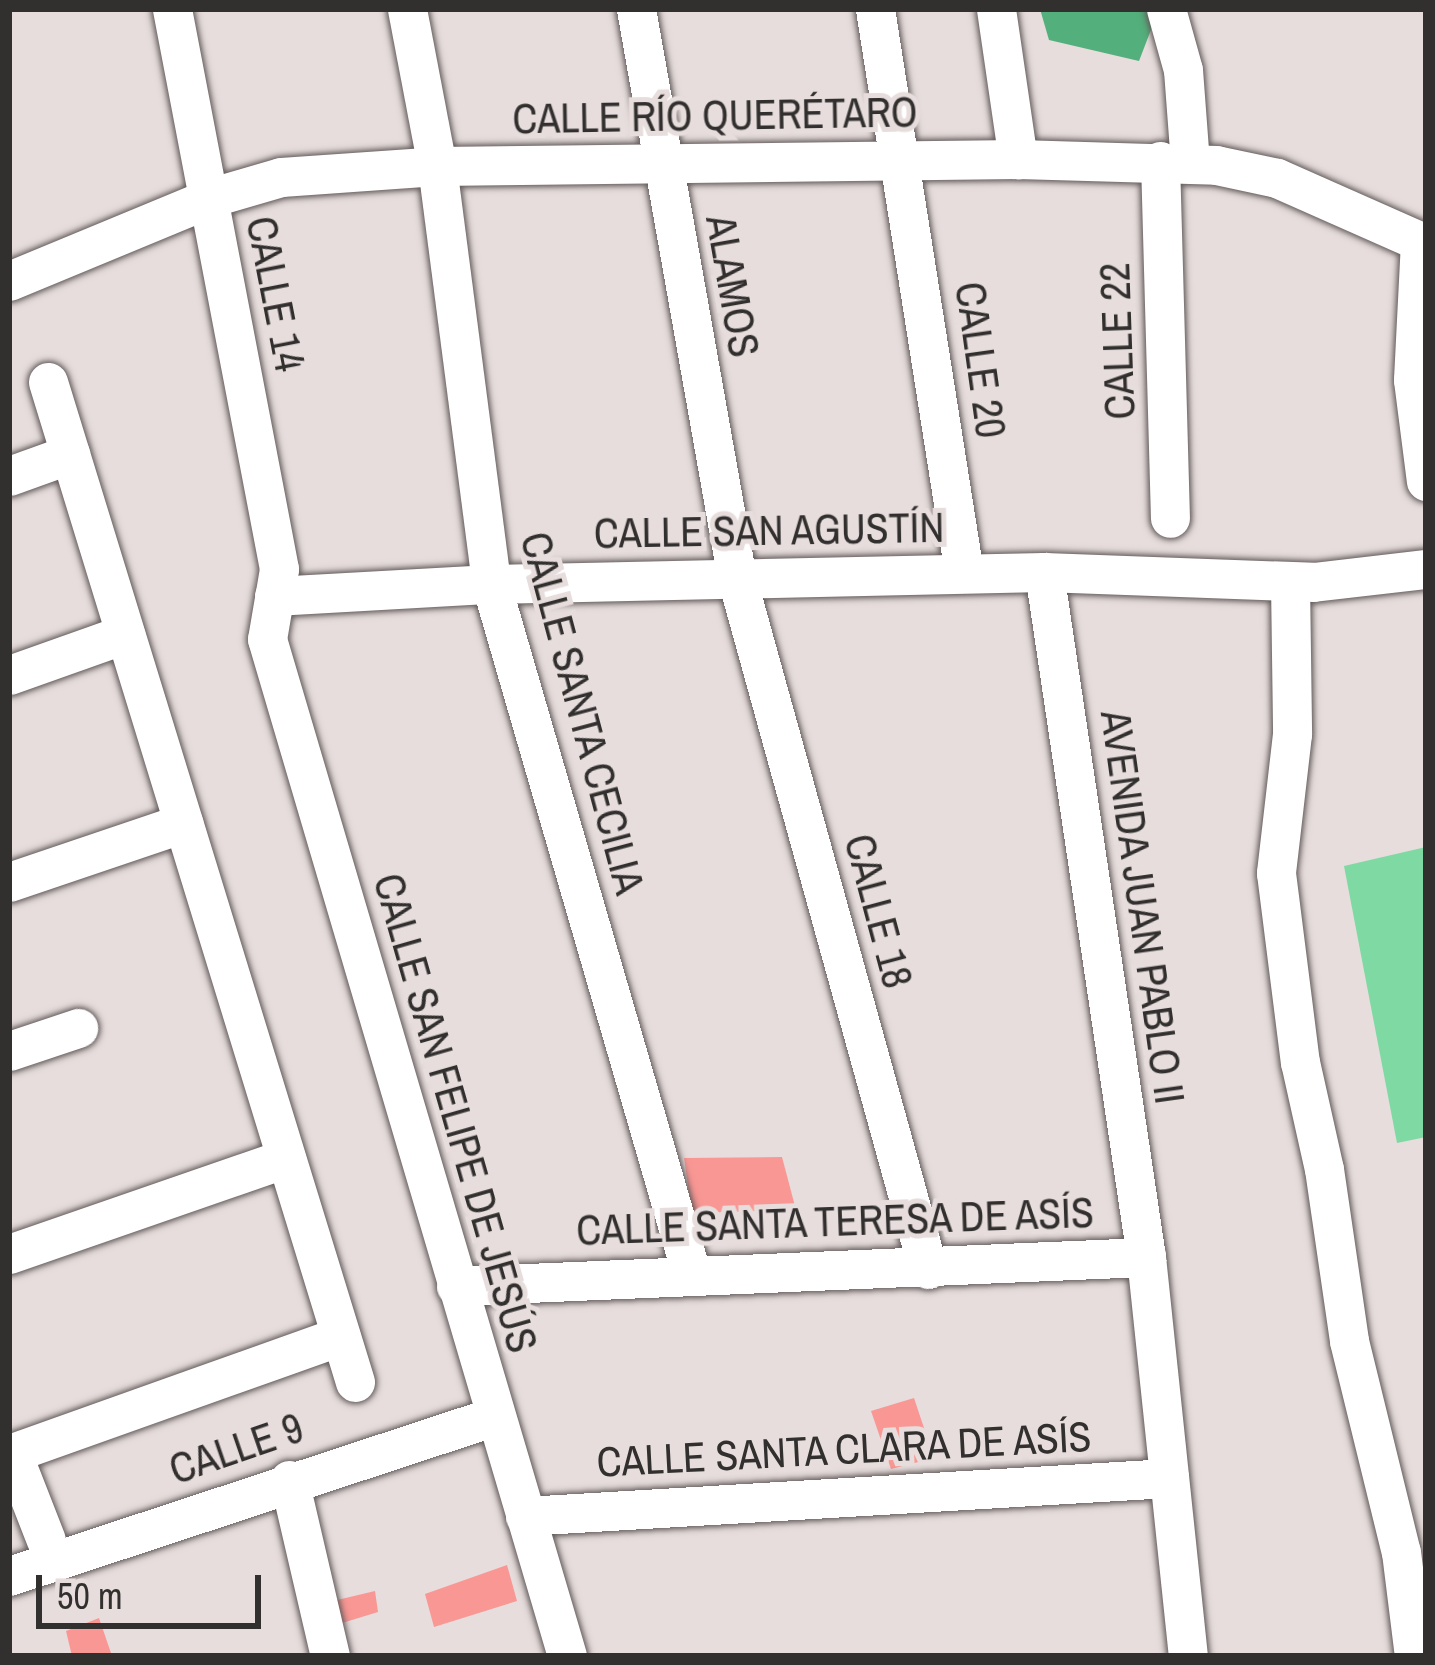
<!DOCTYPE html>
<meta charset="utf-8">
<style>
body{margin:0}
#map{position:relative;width:1435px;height:1665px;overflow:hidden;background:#e6dddc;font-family:"Archivo Narrow",sans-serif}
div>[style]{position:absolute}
.green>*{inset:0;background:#7fd9a3}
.water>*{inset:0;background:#53af7b}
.building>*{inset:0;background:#f99794}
.roads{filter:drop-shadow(0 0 3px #625a5a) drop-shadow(0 0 3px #625a5a)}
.minor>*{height:39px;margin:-19.5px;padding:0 19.5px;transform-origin:19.5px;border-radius:19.5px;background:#fff}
span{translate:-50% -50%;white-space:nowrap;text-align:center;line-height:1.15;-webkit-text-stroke:10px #e6dddc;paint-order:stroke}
.street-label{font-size:42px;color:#322f2f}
.frame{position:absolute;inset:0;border:12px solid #322f2f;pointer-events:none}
.scale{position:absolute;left:36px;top:1575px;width:225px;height:54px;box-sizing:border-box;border:6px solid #322f2f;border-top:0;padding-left:15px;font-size:36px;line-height:42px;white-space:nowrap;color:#322f2f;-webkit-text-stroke:9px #e6dddc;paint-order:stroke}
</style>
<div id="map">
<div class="green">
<i style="clip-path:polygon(1426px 847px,1426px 1137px,1397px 1143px,1344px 866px)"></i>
</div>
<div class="water">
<i style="clip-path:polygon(1040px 9px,1159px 9px,1139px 61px,1049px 40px)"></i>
</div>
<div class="building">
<i style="clip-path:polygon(782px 1157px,796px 1210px,692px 1213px,684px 1158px)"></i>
<i style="clip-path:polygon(914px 1398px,934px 1458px,891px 1469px,871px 1411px)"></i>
<i style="clip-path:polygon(507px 1565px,517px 1601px,434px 1627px,425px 1594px)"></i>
<i style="clip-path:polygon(375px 1591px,378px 1612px,339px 1624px,333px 1601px)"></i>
<i style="clip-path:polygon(99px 1618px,112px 1656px,72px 1656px,66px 1631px)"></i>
</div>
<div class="roads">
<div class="minor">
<i style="left:172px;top:9px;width:570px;rotate:79.18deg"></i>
<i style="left:279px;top:569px;width:71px;rotate:99.7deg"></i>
<i style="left:267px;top:639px;width:1060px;rotate:73.56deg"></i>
<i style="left:407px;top:9px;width:160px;rotate:79.2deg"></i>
<i style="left:437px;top:166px;width:421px;rotate:82.6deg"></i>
<i style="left:491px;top:584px;width:717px;rotate:73.81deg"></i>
<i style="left:636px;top:9px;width:579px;rotate:79.95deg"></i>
<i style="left:737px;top:579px;width:716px;rotate:74.53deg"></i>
<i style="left:875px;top:9px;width:571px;rotate:81.03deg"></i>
<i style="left:996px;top:9px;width:152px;rotate:81.7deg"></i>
<i style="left:1166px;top:9px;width:63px;rotate:74.4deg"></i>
<i style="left:1183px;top:70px;width:93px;rotate:85.7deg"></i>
<i style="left:1160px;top:161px;width:357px;rotate:88.4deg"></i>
<i style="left:1420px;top:241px;width:139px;rotate:92.9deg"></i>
<i style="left:1413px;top:380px;width:102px;rotate:82.7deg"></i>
<i style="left:9px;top:281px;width:217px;rotate:-22.5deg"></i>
<i style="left:209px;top:198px;width:75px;rotate:-16.3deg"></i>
<i style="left:281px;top:177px;width:156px;rotate:-4deg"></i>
<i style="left:437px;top:166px;width:581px;rotate:-0.69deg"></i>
<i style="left:1018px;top:159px;width:198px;rotate:1.7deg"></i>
<i style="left:1216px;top:165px;width:62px;rotate:12deg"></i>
<i style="left:1277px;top:178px;width:163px;rotate:23.9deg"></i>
<i style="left:48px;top:382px;width:1046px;rotate:72.93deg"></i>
<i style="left:9px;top:476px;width:65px;rotate:-19.8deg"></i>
<i style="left:1044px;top:572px;width:693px;rotate:81.53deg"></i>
<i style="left:1146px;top:1257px;width:401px;rotate:84deg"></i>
<i style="left:1290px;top:582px;width:152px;rotate:89.2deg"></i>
<i style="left:1292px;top:734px;width:140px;rotate:96.6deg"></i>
<i style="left:1276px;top:873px;width:191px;rotate:82.8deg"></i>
<i style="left:1300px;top:1062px;width:110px;rotate:77.4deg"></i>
<i style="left:1324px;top:1169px;width:174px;rotate:81.7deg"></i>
<i style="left:1349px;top:1341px;width:217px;rotate:76.2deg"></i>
<i style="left:1401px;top:1552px;width:105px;rotate:82.9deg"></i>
<i style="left:274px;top:596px;width:217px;rotate:-3.2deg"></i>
<i style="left:491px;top:584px;width:553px;rotate:-1.24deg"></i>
<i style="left:1044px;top:572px;width:269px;rotate:2.1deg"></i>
<i style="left:1313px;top:582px;width:114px;rotate:-6.6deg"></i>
<i style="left:9px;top:675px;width:123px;rotate:-19.5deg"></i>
<i style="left:9px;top:882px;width:184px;rotate:-18.7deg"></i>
<i style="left:9px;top:1051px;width:73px;rotate:-18.4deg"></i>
<i style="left:9px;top:1254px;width:293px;rotate:-19.1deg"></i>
<i style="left:456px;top:1286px;width:691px;rotate:-2.41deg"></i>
<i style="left:12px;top:1453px;width:93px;rotate:68.7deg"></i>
<i style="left:9px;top:1454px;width:352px;rotate:-19.6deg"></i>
<i style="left:289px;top:1480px;width:181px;rotate:76.9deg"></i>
<i style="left:525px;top:1516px;width:645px;rotate:-3.38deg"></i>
<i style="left:9px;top:1576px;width:512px;rotate:-18.22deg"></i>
</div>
</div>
<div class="street-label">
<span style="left:715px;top:115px;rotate:-1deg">CALLE RÍO QUERÉTARO</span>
<span style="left:733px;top:286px;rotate:80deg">ALAMOS</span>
<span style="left:276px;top:294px;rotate:79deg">CALLE 14</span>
<span style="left:1117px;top:341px;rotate:-92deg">CALLE 22</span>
<span style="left:981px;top:360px;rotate:82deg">CALLE 20</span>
<span style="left:769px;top:530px;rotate:-1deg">CALLE SAN AGUSTÍN</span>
<span style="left:583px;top:713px;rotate:75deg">CALLE SANTA CECILIA</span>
<span style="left:1143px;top:907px;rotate:82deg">AVENIDA JUAN PABLO II</span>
<span style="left:879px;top:911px;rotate:75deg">CALLE 18</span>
<span style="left:456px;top:1113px;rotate:74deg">CALLE SAN FELIPE DE JESÚS</span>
<span style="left:835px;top:1221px;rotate:-2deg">CALLE SANTA TERESA DE ASÍS</span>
<span style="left:236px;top:1448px;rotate:-19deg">CALLE 9</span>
<span style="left:844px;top:1449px;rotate:-3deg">CALLE SANTA CLARA DE ASÍS</span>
</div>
<div class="frame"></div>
<div class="scale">50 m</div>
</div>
